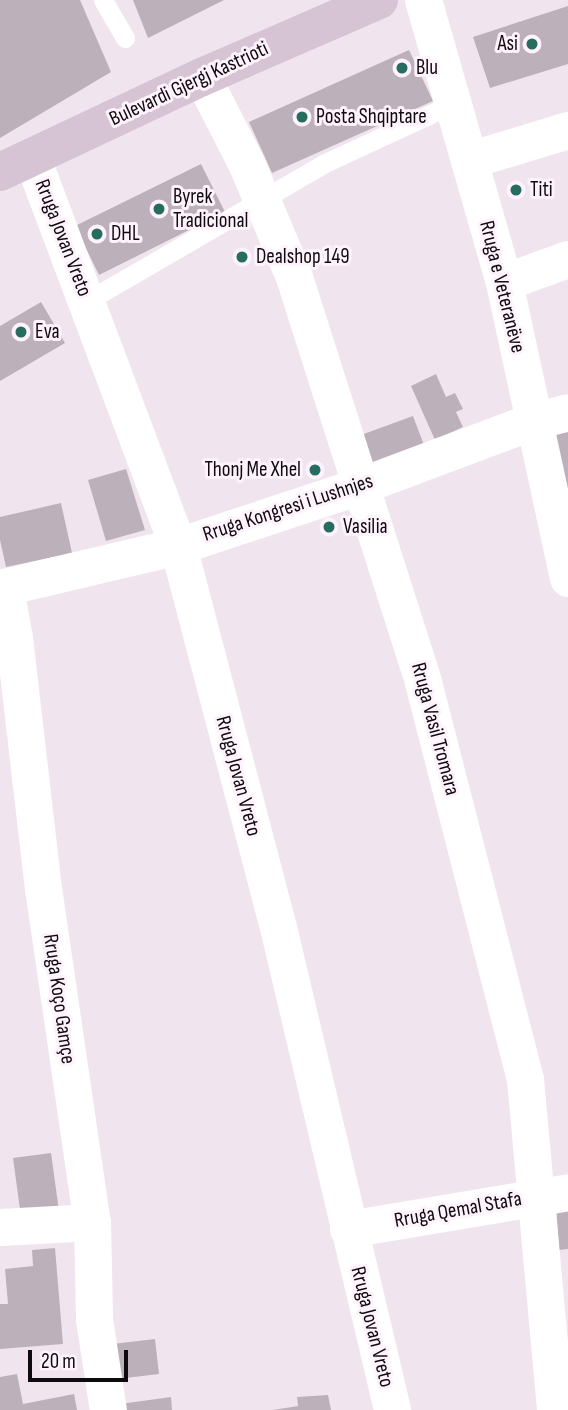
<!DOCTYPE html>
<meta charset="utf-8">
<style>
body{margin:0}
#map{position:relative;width:568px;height:1410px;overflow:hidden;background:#f0e5ef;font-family:"Sofia Sans Condensed",sans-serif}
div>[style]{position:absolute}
.building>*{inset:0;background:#bcb1bb}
.lane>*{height:19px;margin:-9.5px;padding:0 9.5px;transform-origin:9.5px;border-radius:9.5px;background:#fff}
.street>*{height:37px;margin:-18.5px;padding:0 18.5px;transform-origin:18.5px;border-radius:18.5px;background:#fff}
.secondary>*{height:38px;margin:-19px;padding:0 19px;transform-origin:19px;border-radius:19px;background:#d6c4d5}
.dots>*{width:19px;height:19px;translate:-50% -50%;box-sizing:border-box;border:4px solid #fef2fd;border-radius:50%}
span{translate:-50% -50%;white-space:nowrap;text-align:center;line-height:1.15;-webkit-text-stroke:6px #fef2fd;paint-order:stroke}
.poi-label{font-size:21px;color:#0e0b0e}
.right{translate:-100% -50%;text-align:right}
.left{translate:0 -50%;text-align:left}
.street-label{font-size:21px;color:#0e0b0e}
.scale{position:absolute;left:28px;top:1350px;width:100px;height:32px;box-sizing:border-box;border:4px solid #0e0b0e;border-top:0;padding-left:9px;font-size:21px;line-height:24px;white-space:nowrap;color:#0e0b0e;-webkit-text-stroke:5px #fef2fd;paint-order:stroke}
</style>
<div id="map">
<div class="building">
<i style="clip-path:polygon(0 0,80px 0,111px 72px,0 138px)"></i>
<i style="clip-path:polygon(133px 0,224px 0,148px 38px)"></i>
<i style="clip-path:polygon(568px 6px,568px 64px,490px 88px,473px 37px)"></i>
<i style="clip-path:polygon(409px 50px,433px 101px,272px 173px,249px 122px)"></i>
<i style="clip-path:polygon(201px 164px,225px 212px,99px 275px,75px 226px)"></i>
<i style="clip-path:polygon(41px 302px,65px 343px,0 381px,0 326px)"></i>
<i style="clip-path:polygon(436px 374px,446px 397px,455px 393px,463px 409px,456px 412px,463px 427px,435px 440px,411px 386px)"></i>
<i style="clip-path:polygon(413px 416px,424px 445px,361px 468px,350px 439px)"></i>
<i style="clip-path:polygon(568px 431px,568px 521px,547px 437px)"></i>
<i style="clip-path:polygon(126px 469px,145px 530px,106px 541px,88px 480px)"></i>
<i style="clip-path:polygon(61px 503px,72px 553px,6px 567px,0 540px,0 517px)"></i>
<i style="clip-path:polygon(51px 1153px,59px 1211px,21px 1217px,13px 1158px)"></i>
<i style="clip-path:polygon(568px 1206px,568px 1249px,559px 1250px,556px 1207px)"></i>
<i style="clip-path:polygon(55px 1248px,63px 1344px,0 1349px,0 1304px,8px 1304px,5px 1269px,33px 1266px,32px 1250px)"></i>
<i style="clip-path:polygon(155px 1339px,159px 1374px,109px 1380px,104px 1345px)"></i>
<i style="clip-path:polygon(17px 1374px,23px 1404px,74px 1394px,77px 1410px,0 1410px,0 1377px)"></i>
<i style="clip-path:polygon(328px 1395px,331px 1410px,273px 1410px,298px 1406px,297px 1397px)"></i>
<i style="clip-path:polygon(171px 1397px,172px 1410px,113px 1410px,113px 1405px)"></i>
</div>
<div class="lane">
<i style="left:103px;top:0;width:44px;rotate:59.9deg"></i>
<i style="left:87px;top:301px;width:273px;rotate:-30.1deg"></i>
<i style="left:323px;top:164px;width:142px;rotate:-24.9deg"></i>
</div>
<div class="street">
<i style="left:423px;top:0;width:293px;rotate:74deg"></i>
<i style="left:504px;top:282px;width:303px;rotate:77.8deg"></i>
<i style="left:202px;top:77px;width:99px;rotate:62.9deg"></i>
<i style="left:247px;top:165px;width:121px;rotate:67.2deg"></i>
<i style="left:294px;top:277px;width:425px;rotate:72.3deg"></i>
<i style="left:423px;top:682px;width:410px;rotate:75.6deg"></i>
<i style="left:525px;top:1079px;width:332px;rotate:84.8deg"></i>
<i style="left:32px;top:158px;width:415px;rotate:69.4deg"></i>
<i style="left:178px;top:546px;width:394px;rotate:75.3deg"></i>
<i style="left:278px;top:927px;width:496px;rotate:76.7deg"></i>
<i style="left:469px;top:160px;width:103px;rotate:-16.9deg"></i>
<i style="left:504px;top:282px;width:68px;rotate:-19.8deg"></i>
<i style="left:0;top:588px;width:183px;rotate:-13.3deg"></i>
<i style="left:178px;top:546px;width:194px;rotate:-18.3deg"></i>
<i style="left:362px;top:485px;width:183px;rotate:-20.5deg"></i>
<i style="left:533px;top:421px;width:36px;rotate:-14deg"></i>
<i style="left:5px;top:588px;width:51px;rotate:79.8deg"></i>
<i style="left:14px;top:638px;width:252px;rotate:83.4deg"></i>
<i style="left:43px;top:888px;width:338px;rotate:81.7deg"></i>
<i style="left:92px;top:1222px;width:97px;rotate:88.8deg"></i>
<i style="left:94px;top:1319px;width:92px;rotate:81.3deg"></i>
<i style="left:0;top:1227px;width:92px;rotate:-3.1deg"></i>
<i style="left:348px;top:1229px;width:223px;rotate:-9.5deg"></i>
</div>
<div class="secondary">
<i style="left:0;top:172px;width:223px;rotate:-25.2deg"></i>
<i style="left:202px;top:77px;width:193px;rotate:-23.5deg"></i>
</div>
<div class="dots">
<i style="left:532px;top:44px;background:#276c60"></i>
<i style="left:402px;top:68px;background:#276c60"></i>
<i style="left:302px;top:117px;background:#276c60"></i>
<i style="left:516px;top:190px;background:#276c60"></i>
<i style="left:159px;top:209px;background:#276c60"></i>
<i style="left:97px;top:234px;background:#276c60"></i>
<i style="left:242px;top:257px;background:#276c60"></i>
<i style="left:21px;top:332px;background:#276c60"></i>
<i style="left:315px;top:470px;background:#276c60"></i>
<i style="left:329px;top:527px;background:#276c60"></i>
</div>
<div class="poi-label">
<span class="right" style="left:518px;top:44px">Asi</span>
<span class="left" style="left:416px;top:68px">Blu</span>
<span class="left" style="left:316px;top:117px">Posta Shqiptare</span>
<span class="left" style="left:530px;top:190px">Titi</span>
<span class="left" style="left:173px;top:209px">Byrek<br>Tradicional</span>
<span class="left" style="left:111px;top:234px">DHL</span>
<span class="left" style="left:256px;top:257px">Dealshop 149</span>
<span class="left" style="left:35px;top:332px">Eva</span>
<span class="right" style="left:301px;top:470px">Thonj Me Xhel</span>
<span class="left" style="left:343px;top:527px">Vasilia</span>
</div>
<div class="street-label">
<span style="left:189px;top:84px;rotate:-25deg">Bulevardi Gjergj Kastrioti</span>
<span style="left:63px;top:238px;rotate:69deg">Rruga Jovan Vreto</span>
<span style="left:502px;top:287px;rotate:76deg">Rruga e Veteranëve</span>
<span style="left:288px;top:508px;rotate:-18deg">Rruga Kongresi i Lushnjes</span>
<span style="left:435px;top:729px;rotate:75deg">Rruga Vasil Tromara</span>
<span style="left:238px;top:776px;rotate:75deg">Rruga Jovan Vreto</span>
<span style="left:59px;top:999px;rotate:82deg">Rruga Koço Gamçe</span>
<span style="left:458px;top:1210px;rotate:-10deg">Rruga Qemal Stafa</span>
<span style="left:372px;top:1327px;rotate:76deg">Rruga Jovan Vreto</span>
</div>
<div class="scale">20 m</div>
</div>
